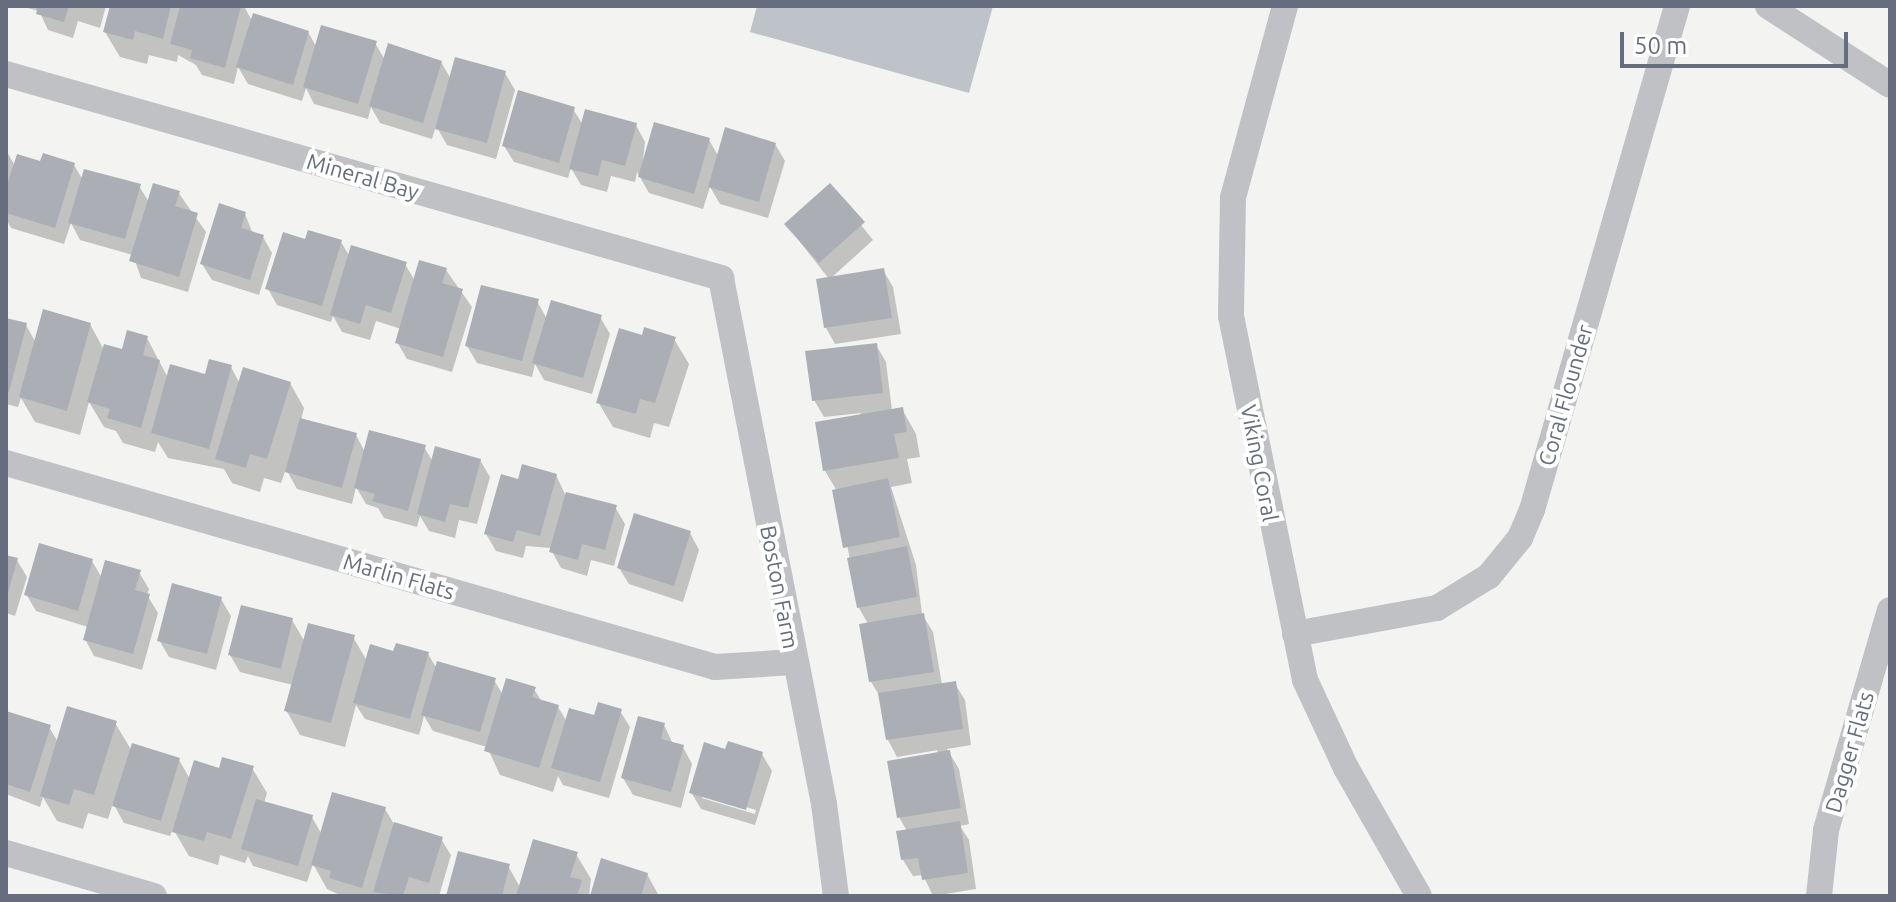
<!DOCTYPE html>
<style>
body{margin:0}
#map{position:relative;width:1896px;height:902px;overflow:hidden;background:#f3f4f1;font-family:Ubuntu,sans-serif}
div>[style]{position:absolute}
.water>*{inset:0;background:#bec2c9}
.shadow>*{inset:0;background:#0003}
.building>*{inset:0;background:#abaeb5}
.minor>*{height:26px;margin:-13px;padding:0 13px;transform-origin:13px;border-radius:13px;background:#c0c1c5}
span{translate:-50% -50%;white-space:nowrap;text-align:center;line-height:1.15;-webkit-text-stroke:8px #fff;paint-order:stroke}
.street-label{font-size:22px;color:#666d7e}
.frame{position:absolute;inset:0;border:8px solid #666d7e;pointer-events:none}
.scale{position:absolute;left:1620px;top:32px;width:228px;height:36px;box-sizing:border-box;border:4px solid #666d7e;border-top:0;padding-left:10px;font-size:24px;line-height:28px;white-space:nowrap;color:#666d7e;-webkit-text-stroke:6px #fff;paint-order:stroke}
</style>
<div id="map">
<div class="water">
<i style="clip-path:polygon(757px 6px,993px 6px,969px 93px,750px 32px)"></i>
</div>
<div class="shadow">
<i style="clip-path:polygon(20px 6px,106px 6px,100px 28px,78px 21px,73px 38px,48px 30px,39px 11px)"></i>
<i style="clip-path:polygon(112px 6px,244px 6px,252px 21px,308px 32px,317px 48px,375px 43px,385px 60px,441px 62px,451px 79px,505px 73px,515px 90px,496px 159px,447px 145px,436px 126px,432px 139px,380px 123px,371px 107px,368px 119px,314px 104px,306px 88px,302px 101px,248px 84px,238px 67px,234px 84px,202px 75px,196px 65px,178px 55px,177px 62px,149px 55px,147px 64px,120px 57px,105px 32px)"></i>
<i style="clip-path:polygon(573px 109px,583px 125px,636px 125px,645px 142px,642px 169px,709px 140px,719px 157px,775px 144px,785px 161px,768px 218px,720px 204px,710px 187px,703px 209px,649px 193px,637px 172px,635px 182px,611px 176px,607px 192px,581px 185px,571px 168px,568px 178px,514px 162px,504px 146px)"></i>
<i style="clip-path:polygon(6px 150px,15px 166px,74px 165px,83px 180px,139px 186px,149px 202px,178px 192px,206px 232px,188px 292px,141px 278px,133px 255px,80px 240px,71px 223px,64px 244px,11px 228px,6px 219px)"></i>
<i style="clip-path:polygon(830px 186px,873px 240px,830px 279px,883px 270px,893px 287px,901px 334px,835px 344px,826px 328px,829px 279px,786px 224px)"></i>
<i style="clip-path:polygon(245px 214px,253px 234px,263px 237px,272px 253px,259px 295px,212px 280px,202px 264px)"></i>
<i style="clip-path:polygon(306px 242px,341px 242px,350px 257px,405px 264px,415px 281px,446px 270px,472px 307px,452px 372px,407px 359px,397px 342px,401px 329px,376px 321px,370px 340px,342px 332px,333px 316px,331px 322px,277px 305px,268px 289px)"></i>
<i style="clip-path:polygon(537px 301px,547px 319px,600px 317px,610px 334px,592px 394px,544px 380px,535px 364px,532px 377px,477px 363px,467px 346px)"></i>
<i style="clip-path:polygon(6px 320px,26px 325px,36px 343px,90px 324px,104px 350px,124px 352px,147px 338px,168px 378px,207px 376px,231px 367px,240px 384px,290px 383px,304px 408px,301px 420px,356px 435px,365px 452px,424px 447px,433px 462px,480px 460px,490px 477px,477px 524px,459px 520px,455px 538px,429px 531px,420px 516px,417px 527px,384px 518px,378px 508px,366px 504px,356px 487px,352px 504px,297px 489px,286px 469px,281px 483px,264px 478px,260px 492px,232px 483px,224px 469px,168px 458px,158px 442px,155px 452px,123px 443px,116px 431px,104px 427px,89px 402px,80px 435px,35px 422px,21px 398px,18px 407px,6px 404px)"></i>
<i style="clip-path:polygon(643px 338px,674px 339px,689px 364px,669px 427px,654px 423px,650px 438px,613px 427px,598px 402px)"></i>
<i style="clip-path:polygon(876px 345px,886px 362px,892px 411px,902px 409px,916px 434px,920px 457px,907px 459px,912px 483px,891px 487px,916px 565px,922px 614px,933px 632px,942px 685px,955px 684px,965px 700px,971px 745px,947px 749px,959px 769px,969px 824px,960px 826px,969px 840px,976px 889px,933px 896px,923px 875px,913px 876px,903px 860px,907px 831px,899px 817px,938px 750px,897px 757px,888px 740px,881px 698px,871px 682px,867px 622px,859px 608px,837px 491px,825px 471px,861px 413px,824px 417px,814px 400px)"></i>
<i style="clip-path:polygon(556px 475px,565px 494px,615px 507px,625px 524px,614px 566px,591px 560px,587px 576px,561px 568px,550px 548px,526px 546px,523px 558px,496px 551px,486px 534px,519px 481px)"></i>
<i style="clip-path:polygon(690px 533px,699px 550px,683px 602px,629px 584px,619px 568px)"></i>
<i style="clip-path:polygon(6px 546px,7px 557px,17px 560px,27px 577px,15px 616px,6px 613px)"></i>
<i style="clip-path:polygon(92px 561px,102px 578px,139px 572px,149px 589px,147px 595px,158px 613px,142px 670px,94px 656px,85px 639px,88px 627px,36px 611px,26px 594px)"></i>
<i style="clip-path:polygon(221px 599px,231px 616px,216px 670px,169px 657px,159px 640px)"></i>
<i style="clip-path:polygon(292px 620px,305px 642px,353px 637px,367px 661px,395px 653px,428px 654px,437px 669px,494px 680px,503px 695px,534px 689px,542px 702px,558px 707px,567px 722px,620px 711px,630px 727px,609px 798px,563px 785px,558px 776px,553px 792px,500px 775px,487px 747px,433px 731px,424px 716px,419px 735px,365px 719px,356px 705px,345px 747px,300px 735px,286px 710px,293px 685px,240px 672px,230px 655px)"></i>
<i style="clip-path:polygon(6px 714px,49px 727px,58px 742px,115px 723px,132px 751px,179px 760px,190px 779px,252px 768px,267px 793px,264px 803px,312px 817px,322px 835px,385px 809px,394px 824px,441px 839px,451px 855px,439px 896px,342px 896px,327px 889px,313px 864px,307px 882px,253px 866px,248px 856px,245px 863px,220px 855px,218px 865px,189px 856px,173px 829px,170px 836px,124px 823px,113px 803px,108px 819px,88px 813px,83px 829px,57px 821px,43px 797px,40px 807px,6px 794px)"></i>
<i style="clip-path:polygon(664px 725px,673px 744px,683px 747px,692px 764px,681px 808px,633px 795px,623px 778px)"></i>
<i style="clip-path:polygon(evenodd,727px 752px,762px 754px,772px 771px,755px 825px,701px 809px,691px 792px,727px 752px,702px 794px,756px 810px,755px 814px,702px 798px,702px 794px)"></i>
<i style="clip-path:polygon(576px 854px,591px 879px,589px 896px,449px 896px,508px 866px,520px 887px)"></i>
<i style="clip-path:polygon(647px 874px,659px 896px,592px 896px)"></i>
</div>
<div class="building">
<i style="clip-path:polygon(38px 6px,69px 6px,64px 22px,36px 14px)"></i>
<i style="clip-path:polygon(110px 6px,171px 6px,163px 39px,135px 31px,133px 40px,103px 32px)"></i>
<i style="clip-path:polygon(180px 6px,241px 6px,225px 68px,190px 58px,192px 50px,170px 44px)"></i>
<i style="clip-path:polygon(253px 13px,309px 31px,293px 85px,236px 67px)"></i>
<i style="clip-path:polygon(321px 25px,377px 41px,358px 104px,303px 87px)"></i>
<i style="clip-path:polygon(388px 43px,442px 61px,423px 123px,369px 106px)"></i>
<i style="clip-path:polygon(455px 57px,506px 71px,487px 143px,435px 129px)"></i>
<i style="clip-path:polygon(518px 90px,575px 107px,559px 163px,502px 146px)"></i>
<i style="clip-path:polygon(585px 109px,637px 123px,625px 166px,602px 160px,598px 176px,569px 169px)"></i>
<i style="clip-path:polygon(654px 122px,710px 138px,694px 194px,638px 177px)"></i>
<i style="clip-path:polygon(725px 127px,776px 143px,759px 202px,708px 187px)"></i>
<i style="clip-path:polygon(43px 153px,75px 163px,55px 228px,6px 213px,6px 188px,17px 154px,40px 161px)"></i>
<i style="clip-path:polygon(84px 169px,141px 184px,125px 239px,68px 223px)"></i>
<i style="clip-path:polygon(153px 183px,180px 191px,175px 206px,198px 213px,179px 277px,129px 261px)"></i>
<i style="clip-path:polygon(830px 183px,865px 222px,819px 263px,784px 224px)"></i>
<i style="clip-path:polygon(219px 203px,246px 212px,241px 228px,264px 235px,250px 280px,200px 264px)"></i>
<i style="clip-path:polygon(308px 230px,342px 240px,322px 306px,265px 289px,283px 232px,305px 239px)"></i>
<i style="clip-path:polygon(351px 245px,407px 262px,391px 313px,366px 305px,360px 324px,330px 315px)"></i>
<i style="clip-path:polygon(419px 260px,447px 268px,442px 283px,463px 289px,443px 357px,395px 343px)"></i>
<i style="clip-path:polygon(884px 268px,892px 318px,824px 328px,816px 279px)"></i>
<i style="clip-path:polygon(481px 285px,539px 299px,522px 361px,465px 346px)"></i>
<i style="clip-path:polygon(551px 300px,602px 315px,583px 378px,532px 363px)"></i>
<i style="clip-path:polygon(43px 309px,91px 323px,67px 411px,19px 397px)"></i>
<i style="clip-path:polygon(6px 318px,27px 323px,9px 392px,6px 391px)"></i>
<i style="clip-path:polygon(644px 327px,676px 337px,655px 403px,640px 399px,636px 414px,596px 403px,619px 328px,642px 335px)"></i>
<i style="clip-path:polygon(127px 330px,148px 336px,143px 355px,160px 360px,141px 428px,107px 418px,110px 409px,87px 402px,104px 344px,122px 349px)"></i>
<i style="clip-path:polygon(877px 343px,883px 393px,812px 401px,805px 351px)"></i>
<i style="clip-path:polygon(209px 359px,232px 365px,209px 449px,151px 433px,170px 364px,205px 374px)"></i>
<i style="clip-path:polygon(243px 367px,291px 382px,267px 459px,250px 454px,246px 468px,215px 459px)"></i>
<i style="clip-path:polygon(903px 407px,907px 432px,894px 434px,899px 458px,823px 471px,815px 422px)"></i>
<i style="clip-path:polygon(300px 418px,357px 433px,342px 488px,285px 472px)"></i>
<i style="clip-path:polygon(369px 430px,426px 445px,408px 511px,372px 501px,375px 494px,354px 488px)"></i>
<i style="clip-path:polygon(435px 446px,481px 459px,468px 508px,450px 504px,445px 522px,417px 514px)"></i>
<i style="clip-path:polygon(522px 464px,557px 474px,540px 536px,517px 530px,513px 542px,484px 534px,501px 474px,518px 479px)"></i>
<i style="clip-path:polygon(888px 478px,900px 537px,843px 548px,832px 490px)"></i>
<i style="clip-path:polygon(566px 492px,617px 505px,605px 550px,582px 544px,578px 560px,549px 552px)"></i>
<i style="clip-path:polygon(634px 513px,691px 531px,674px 586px,617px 568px)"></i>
<i style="clip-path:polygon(39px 543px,93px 559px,78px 611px,24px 595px)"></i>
<i style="clip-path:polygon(907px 546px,917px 597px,857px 608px,847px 558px)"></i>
<i style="clip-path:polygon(6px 555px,18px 558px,7px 596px,6px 596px)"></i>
<i style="clip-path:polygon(105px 560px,141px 570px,135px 590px,150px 594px,133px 654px,83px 640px)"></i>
<i style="clip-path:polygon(172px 583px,222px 597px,207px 654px,157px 641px)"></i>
<i style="clip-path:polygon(241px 605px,293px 618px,281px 669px,228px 655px)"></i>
<i style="clip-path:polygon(924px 613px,934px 672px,869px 682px,859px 624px)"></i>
<i style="clip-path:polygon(308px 623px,355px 635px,331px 723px,284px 711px)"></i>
<i style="clip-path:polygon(396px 643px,429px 652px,410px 719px,353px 703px,370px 644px,393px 651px)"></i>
<i style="clip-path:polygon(437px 661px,496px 678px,480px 732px,421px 715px)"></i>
<i style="clip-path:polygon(506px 678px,536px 687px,532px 697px,559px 705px,539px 768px,484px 751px)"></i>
<i style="clip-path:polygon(956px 681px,963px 729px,886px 740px,878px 693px)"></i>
<i style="clip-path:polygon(598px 702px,622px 709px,600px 782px,551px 768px,569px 708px,594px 715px)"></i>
<i style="clip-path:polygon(67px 706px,117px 721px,94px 795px,74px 789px,69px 805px,40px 796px)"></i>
<i style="clip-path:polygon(6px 711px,51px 725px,30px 792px,6px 784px)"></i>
<i style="clip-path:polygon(638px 716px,665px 723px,661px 739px,684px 745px,671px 792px,621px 778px)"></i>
<i style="clip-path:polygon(728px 741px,763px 752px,746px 810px,689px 793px,704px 742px,725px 749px)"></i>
<i style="clip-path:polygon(132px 743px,180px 758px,161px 821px,112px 806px)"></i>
<i style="clip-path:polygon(950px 750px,961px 808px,897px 818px,887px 761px)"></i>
<i style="clip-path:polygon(222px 757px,254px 766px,231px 839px,207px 832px,204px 841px,172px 832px,194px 760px,219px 768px)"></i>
<i style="clip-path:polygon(332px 792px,386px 807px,362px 888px,329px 878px,331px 871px,311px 865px)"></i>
<i style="clip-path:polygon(256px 799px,313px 815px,298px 866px,241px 849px)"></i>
<i style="clip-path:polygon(960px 821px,968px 873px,922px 880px,918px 858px,901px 860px,896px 831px)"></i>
<i style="clip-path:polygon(394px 822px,443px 837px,429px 883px,409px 877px,403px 896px,373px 892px)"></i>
<i style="clip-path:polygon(533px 839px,578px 852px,570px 877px,582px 880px,577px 896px,516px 896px)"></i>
<i style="clip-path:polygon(458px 851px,510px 864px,502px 896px,446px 896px)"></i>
<i style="clip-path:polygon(601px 858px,648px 873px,641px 896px,590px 896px)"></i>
</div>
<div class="minor">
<i style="left:1285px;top:6px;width:199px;rotate:105.2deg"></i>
<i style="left:1233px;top:198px;width:118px;rotate:91deg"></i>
<i style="left:1231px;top:316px;width:371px;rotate:78.5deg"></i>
<i style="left:1305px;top:680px;width:97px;rotate:65deg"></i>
<i style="left:1346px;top:768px;width:147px;rotate:60.3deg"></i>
<i style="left:1768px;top:6px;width:145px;rotate:32.9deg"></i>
<i style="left:6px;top:74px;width:744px;rotate:15.92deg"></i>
<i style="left:721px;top:278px;width:536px;rotate:78.92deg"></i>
<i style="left:824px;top:804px;width:93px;rotate:82.6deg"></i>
<i style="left:6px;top:463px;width:738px;rotate:16.05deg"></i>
<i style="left:715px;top:667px;width:79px;rotate:-3.6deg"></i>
<i style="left:1295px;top:634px;width:144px;rotate:-10.4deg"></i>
<i style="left:1437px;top:608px;width:61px;rotate:-31.6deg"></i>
<i style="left:1489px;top:576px;width:49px;rotate:-50.8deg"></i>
<i style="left:1520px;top:538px;width:30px;rotate:-67deg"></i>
<i style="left:1532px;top:510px;width:524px;rotate:-73.95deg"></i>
<i style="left:6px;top:853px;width:154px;rotate:16.2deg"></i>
<i style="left:1819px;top:896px;width:66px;rotate:-83.9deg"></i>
<i style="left:1826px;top:830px;width:229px;rotate:-73.8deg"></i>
</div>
<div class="street-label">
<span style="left:363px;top:176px;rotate:16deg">Mineral Bay</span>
<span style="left:1565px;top:395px;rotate:-74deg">Coral Flounder</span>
<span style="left:1260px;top:463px;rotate:79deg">Viking Coral</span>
<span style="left:399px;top:576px;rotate:16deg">Marlin Flats</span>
<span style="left:780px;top:587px;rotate:79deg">Boston Farm</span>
<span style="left:1849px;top:752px;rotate:-74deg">Dagger Flats</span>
</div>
<div class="frame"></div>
<div class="scale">50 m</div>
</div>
